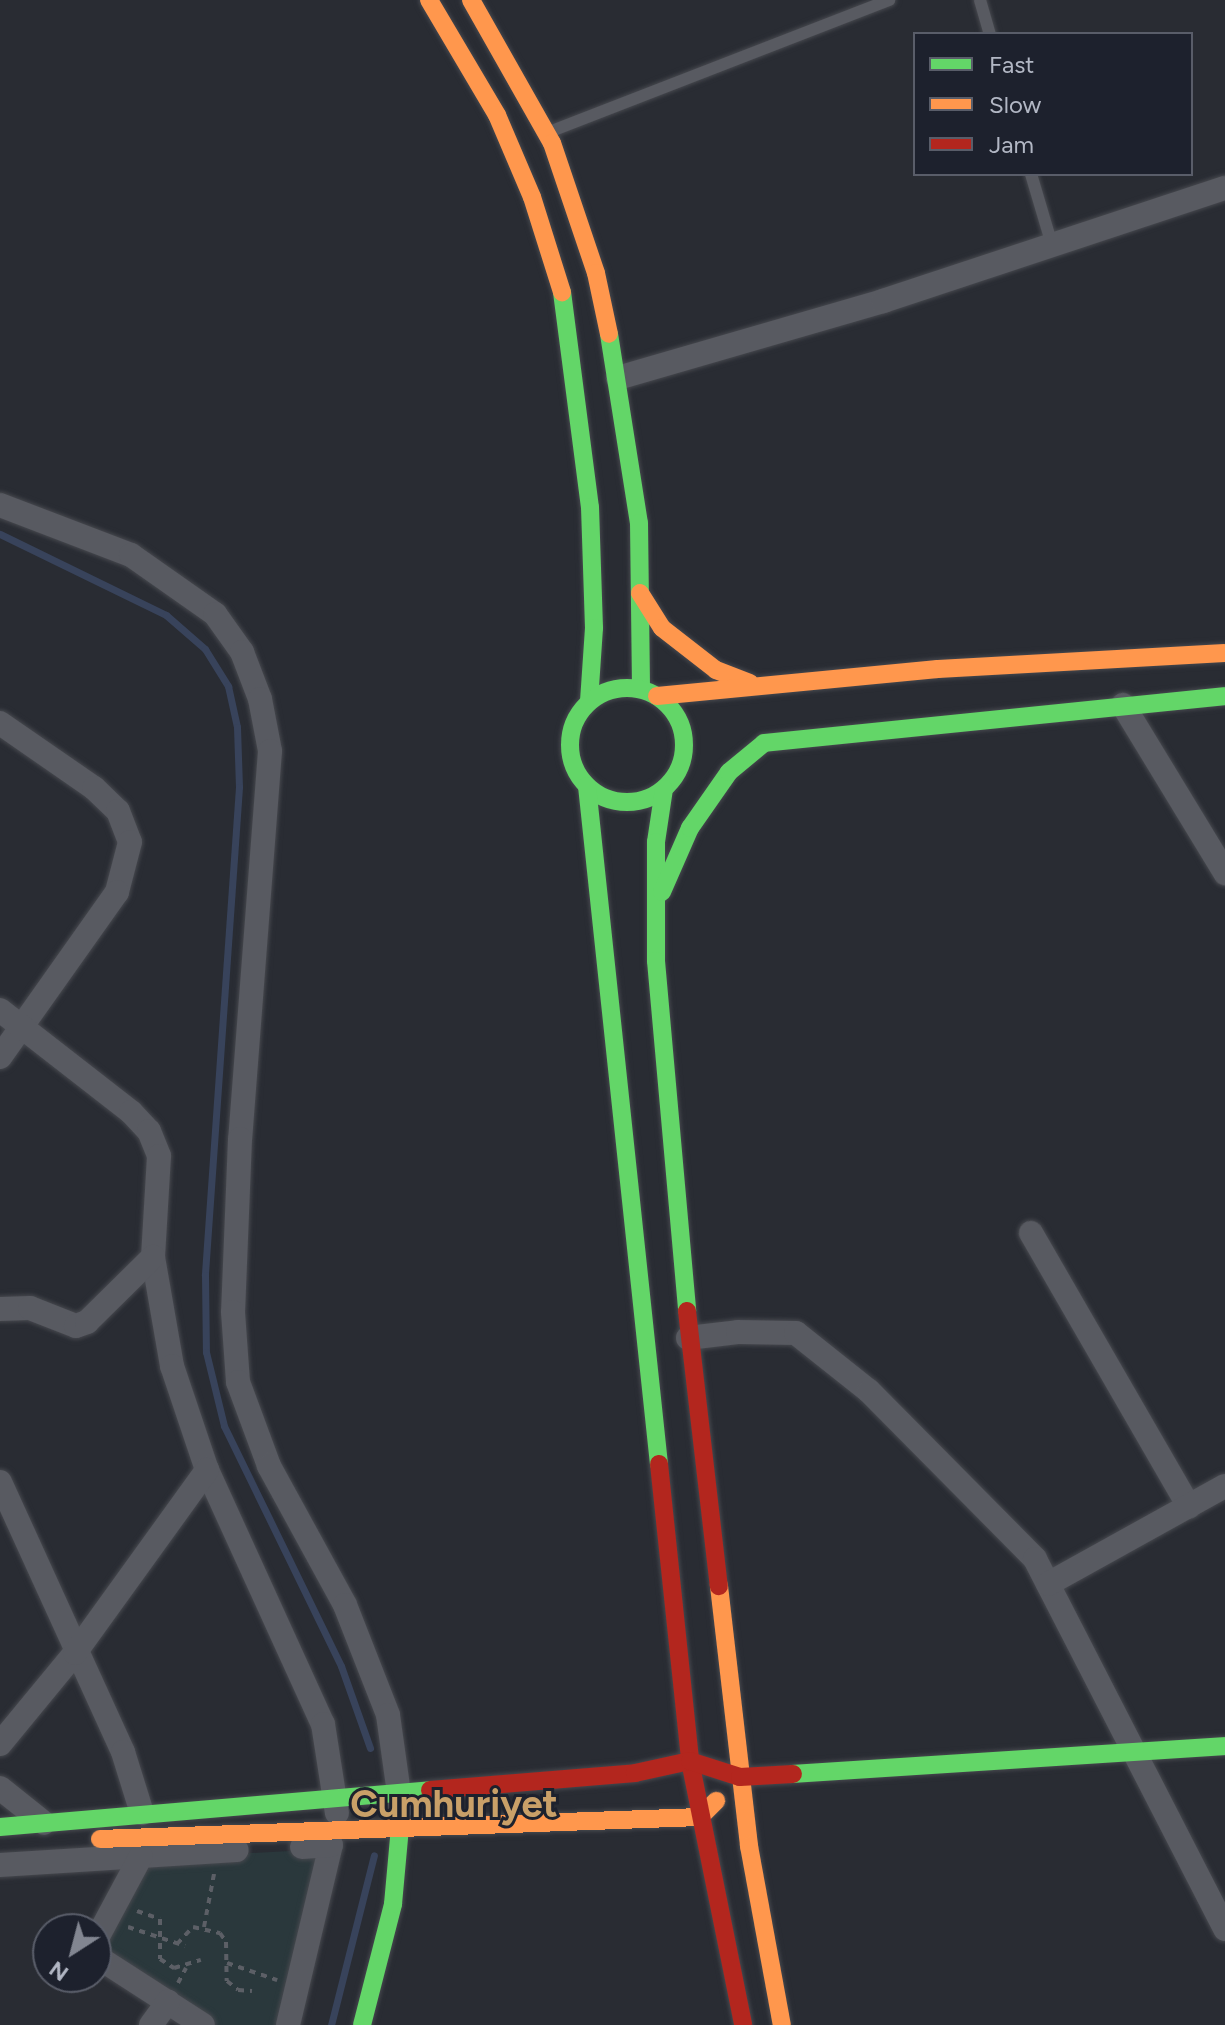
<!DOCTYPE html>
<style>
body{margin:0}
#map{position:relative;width:1225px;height:2025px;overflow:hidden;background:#292c33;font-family:Figtree,sans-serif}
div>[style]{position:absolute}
.green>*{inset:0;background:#2a383c}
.stream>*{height:7px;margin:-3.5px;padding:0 3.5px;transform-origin:3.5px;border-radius:3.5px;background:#38435b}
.path>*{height:4px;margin-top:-2px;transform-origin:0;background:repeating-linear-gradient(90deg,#5c5f66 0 6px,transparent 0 12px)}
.roads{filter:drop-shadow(0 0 2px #46484e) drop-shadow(0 0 2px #46484e)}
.lane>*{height:12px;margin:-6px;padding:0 6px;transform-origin:6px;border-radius:6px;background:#585a61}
.street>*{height:24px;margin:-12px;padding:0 12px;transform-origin:12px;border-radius:12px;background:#585a61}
.fast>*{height:18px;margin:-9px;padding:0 9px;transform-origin:9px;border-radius:9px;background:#63d668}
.fast>.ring{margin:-9px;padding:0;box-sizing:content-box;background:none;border:18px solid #63d668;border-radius:50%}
.slow>*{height:18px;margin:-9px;padding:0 9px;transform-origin:9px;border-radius:9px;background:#ff974d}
.jam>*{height:18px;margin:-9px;padding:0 9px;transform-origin:9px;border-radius:9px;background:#b3261e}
span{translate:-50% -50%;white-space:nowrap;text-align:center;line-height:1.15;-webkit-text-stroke:6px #1d212d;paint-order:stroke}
.district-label{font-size:38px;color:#c9a068;font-weight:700}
.legend{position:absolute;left:913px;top:32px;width:280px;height:144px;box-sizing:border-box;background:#1d212d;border:2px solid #595d69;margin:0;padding:10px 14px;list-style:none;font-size:24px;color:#b2b7c4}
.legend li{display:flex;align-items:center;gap:16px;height:40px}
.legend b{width:40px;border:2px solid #595d69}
.north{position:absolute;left:32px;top:1913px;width:80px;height:80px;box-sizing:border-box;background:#1d212d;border:2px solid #595d69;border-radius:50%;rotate:216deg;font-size:22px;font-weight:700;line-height:32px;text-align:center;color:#b2b7c4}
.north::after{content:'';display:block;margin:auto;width:28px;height:36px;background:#828691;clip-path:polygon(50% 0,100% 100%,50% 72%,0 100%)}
</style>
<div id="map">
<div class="green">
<i style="clip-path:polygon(325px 1849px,286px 2025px,209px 2025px,96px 1945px,142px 1859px)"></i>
</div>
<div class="stream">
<i style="left:0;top:534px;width:185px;rotate:26deg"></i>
<i style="left:166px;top:615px;width:52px;rotate:41.1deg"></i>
<i style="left:205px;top:649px;width:44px;rotate:58.1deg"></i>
<i style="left:228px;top:686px;width:42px;rotate:77.6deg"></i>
<i style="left:237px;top:727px;width:60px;rotate:88.1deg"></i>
<i style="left:239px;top:787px;width:489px;rotate:94deg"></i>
<i style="left:205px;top:1275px;width:77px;rotate:89.3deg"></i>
<i style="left:206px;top:1352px;width:76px;rotate:76.3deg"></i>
<i style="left:224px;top:1426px;width:267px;rotate:64deg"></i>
<i style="left:341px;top:1666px;width:87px;rotate:70.5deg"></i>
<i style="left:331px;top:2025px;width:175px;rotate:-75.8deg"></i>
</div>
<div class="path">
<i style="left:137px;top:1911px;width:24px;rotate:19deg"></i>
<i style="left:160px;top:1919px;width:40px;rotate:90deg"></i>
<i style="left:160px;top:1959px;width:17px;rotate:33deg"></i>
<i style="left:174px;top:1968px;width:28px;rotate:-17deg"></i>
<i style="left:128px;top:1927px;width:60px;rotate:18.4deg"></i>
<i style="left:204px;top:1927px;width:54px;rotate:-79.3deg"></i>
<i style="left:177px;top:1944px;width:23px;rotate:-47deg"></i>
<i style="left:193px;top:1927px;width:28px;rotate:13deg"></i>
<i style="left:220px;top:1933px;width:11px;rotate:56deg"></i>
<i style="left:226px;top:1942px;width:39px;rotate:89deg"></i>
<i style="left:227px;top:1981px;width:14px;rotate:39deg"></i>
<i style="left:238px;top:1990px;width:14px;rotate:4deg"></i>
<i style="left:227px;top:1963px;width:53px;rotate:18.8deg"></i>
<i style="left:178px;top:1983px;width:17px;rotate:-62deg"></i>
</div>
<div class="roads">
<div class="lane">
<i style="left:980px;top:0;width:35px;rotate:74deg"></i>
<i style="left:549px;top:132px;width:365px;rotate:-21.2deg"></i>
<i style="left:1031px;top:174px;width:74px;rotate:73.5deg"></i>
</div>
<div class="street">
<i style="left:618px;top:378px;width:276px;rotate:-16.2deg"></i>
<i style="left:883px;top:301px;width:360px;rotate:-18.3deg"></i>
<i style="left:0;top:505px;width:140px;rotate:20.9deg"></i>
<i style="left:131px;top:555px;width:103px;rotate:35.1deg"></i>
<i style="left:215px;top:614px;width:47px;rotate:54.6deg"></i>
<i style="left:242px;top:652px;width:50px;rotate:69deg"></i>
<i style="left:260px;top:699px;width:53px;rotate:79.1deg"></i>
<i style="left:270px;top:751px;width:389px;rotate:94.4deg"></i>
<i style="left:240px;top:1139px;width:173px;rotate:92.3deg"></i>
<i style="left:233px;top:1312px;width:70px;rotate:85.9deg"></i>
<i style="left:238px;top:1382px;width:90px;rotate:69.7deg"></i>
<i style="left:269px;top:1466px;width:158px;rotate:61.3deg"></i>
<i style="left:345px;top:1605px;width:118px;rotate:68.6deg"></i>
<i style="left:388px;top:1715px;width:94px;rotate:82deg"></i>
<i style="left:1123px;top:705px;width:197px;rotate:58.7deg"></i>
<i style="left:0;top:723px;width:114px;rotate:34.7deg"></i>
<i style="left:94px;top:788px;width:33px;rotate:44deg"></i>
<i style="left:118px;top:811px;width:33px;rotate:69deg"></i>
<i style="left:130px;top:842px;width:52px;rotate:104.6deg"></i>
<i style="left:117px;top:892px;width:202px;rotate:125.3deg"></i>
<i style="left:0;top:1010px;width:166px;rotate:37.9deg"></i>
<i style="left:131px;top:1112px;width:26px;rotate:47deg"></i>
<i style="left:149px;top:1131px;width:27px;rotate:68deg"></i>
<i style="left:159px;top:1156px;width:101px;rotate:93.4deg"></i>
<i style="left:153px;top:1257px;width:111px;rotate:80.1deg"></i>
<i style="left:172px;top:1366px;width:110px;rotate:71.4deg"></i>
<i style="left:207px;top:1470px;width:279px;rotate:65.5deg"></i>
<i style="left:323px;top:1724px;width:90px;rotate:81.1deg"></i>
<i style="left:1031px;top:1233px;width:316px;rotate:60deg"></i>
<i style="left:0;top:1309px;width:30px;rotate:-2deg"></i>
<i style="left:30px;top:1308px;width:49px;rotate:21.4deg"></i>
<i style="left:76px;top:1326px;width:12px;rotate:-20deg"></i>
<i style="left:87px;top:1322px;width:93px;rotate:-44.6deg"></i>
<i style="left:688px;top:1338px;width:50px;rotate:-6.8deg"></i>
<i style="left:738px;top:1332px;width:58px;rotate:1deg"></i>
<i style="left:796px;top:1333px;width:93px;rotate:38.5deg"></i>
<i style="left:869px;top:1391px;width:236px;rotate:45.3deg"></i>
<i style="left:1035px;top:1559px;width:416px;rotate:62.8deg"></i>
<i style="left:0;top:1482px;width:297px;rotate:65.5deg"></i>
<i style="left:123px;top:1752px;width:64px;rotate:72.7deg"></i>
<i style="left:1048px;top:1584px;width:202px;rotate:-29deg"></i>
<i style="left:0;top:1744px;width:118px;rotate:-50.5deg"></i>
<i style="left:75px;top:1653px;width:226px;rotate:-54.2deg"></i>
<i style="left:0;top:1788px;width:56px;rotate:38.5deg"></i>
<i style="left:0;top:1865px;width:237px;rotate:-3.6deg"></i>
<i style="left:96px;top:1940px;width:95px;rotate:-61.8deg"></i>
<i style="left:96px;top:1956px;width:127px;rotate:32.8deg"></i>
<i style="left:151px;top:2025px;width:29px;rotate:-54deg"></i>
<i style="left:288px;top:2025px;width:185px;rotate:-76.6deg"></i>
<i style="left:331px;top:1845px;width:29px;rotate:176deg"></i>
</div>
<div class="fast">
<i style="left:562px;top:292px;width:217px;rotate:82.6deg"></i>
<i style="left:590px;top:507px;width:121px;rotate:88.1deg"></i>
<i style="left:594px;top:628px;width:74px;rotate:93.9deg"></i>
<i style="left:609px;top:334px;width:191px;rotate:81deg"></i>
<i style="left:639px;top:523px;width:166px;rotate:89.3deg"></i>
<i class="ring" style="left:570px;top:688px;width:96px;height:96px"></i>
<i style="left:587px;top:786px;width:682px;rotate:83.94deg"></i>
<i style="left:664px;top:789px;width:54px;rotate:98.6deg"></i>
<i style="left:656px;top:842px;width:119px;rotate:90deg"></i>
<i style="left:656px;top:961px;width:351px;rotate:84.9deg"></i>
<i style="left:662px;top:892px;width:70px;rotate:-66.4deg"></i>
<i style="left:690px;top:828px;width:68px;rotate:-55.1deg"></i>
<i style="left:729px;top:772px;width:45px;rotate:-39.6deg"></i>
<i style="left:764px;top:743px;width:463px;rotate:-5.8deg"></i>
<i style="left:793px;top:1774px;width:433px;rotate:-3.7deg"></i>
<i style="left:0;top:1827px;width:432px;rotate:-4.9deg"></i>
<i style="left:362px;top:2025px;width:125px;rotate:-75.6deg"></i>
<i style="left:393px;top:1904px;width:77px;rotate:-84.8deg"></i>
</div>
<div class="slow">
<i style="left:429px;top:0;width:134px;rotate:59.4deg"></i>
<i style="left:497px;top:115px;width:89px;rotate:66.9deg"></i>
<i style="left:532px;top:197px;width:100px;rotate:72.5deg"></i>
<i style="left:471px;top:0;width:164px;rotate:60.5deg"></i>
<i style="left:552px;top:143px;width:137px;rotate:71.3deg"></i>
<i style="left:596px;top:273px;width:62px;rotate:78deg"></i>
<i style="left:640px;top:593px;width:41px;rotate:57.8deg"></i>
<i style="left:662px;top:628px;width:68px;rotate:37.9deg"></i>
<i style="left:716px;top:670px;width:36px;rotate:21deg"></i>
<i style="left:657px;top:696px;width:282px;rotate:-5.5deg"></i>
<i style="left:938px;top:669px;width:287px;rotate:-3.2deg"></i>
<i style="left:719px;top:1586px;width:262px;rotate:83.4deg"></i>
<i style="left:749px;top:1846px;width:182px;rotate:79.6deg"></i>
<i style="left:100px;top:1839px;width:600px;rotate:-2.1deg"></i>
<i style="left:700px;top:1817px;width:23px;rotate:-45deg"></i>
</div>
<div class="jam">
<i style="left:687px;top:1311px;width:277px;rotate:83.4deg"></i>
<i style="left:659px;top:1464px;width:299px;rotate:84deg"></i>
<i style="left:690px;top:1761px;width:269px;rotate:78.6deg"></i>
<i style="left:430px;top:1790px;width:206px;rotate:-4.7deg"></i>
<i style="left:635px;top:1773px;width:56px;rotate:-12.3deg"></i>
<i style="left:690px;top:1761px;width:52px;rotate:17.7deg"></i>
<i style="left:740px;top:1777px;width:53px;rotate:-3.2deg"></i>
</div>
</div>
<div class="district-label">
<span style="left:454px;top:1805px">Cumhuriyet</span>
</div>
<ul class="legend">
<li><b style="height:10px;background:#63d668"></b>Fast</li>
<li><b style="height:10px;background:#ff974d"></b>Slow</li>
<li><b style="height:10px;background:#b3261e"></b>Jam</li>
</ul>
<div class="north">N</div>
</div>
